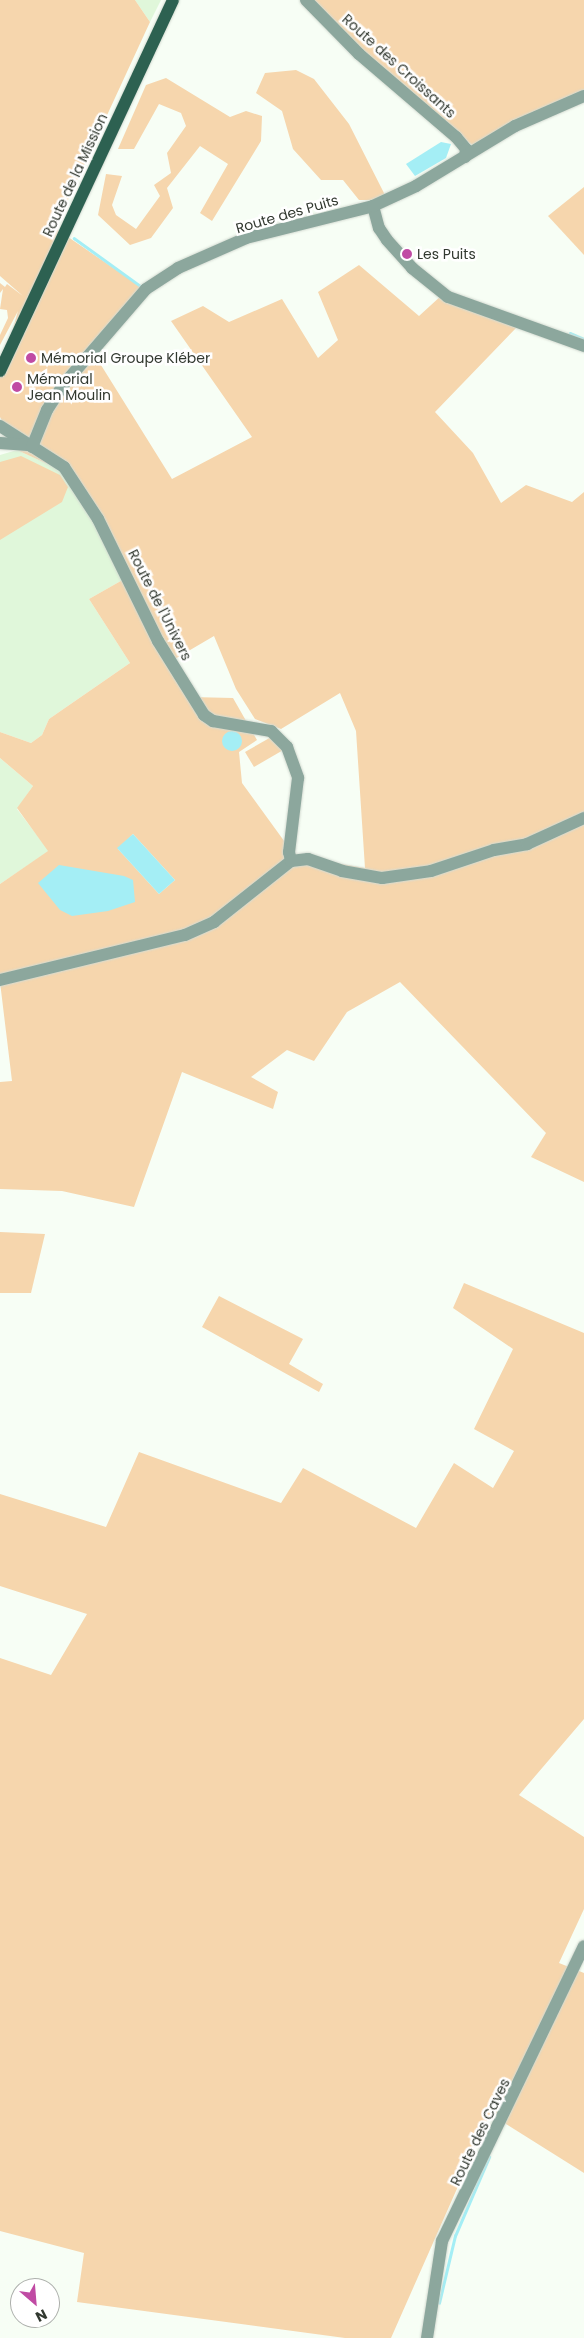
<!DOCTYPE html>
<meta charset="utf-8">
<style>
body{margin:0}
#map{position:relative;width:584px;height:2338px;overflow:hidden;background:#f7fef5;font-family:Poppins,sans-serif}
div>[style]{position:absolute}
.built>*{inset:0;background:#e0f7da}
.green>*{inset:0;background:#f6d6ad}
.water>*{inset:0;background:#a4eef5}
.round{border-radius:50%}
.stream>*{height:2.5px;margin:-1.25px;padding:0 1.25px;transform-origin:1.25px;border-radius:1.25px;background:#a4eef5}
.roads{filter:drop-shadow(0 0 1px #d4dbd2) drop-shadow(0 0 1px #d4dbd2)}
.minor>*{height:12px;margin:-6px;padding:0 6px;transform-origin:6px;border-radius:6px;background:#8ca79d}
.major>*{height:12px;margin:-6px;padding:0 6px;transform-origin:6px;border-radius:6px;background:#2d6151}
.dots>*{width:14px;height:14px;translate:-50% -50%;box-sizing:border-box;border:2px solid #fff;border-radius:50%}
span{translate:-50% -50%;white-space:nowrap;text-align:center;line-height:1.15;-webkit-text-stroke:5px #fff;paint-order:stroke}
.street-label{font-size:14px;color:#323930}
.poi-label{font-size:14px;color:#323930}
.left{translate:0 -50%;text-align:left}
.north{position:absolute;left:10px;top:2278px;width:50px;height:50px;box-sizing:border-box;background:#fff;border:1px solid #adb0ac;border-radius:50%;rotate:153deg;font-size:14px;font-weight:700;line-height:20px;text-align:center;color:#323930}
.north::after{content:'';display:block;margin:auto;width:18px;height:22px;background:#c04ba4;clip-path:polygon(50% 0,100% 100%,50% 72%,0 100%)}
</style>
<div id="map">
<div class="built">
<i style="clip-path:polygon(135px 0,161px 0,150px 22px)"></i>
<i style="clip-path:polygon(17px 450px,65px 472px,126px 578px,89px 599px,130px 663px,49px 719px,42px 735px,31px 743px,0 732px,0 455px)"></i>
<i style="clip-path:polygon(0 758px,33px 786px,17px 809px,49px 851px,0 884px)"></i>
</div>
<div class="green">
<i style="clip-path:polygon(evenodd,0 0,135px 0,150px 22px,55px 228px,141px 287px,91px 349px,172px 479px,252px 437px,171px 321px,203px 306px,229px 322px,282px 299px,318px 358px,338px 340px,318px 292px,359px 265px,419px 316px,442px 295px,517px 327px,435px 412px,473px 453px,501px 503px,526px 485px,572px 502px,584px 492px,584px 1182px,531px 1157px,546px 1133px,400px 982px,347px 1012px,314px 1061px,287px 1050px,251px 1077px,278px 1092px,273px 1109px,182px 1072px,134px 1207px,62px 1191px,0 1189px,0 1082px,12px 1081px,0 982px,0 884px,48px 851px,17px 808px,33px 786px,0 758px,0 732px,31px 743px,42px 735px,49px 719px,130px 663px,89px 599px,126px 578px,65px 472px,17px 450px,0 417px,0 374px,18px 311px,0 345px,0 335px,8px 318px,7px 310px,0 309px,3px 289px,0 293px,0 283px,5px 287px,7px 284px,23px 296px,0 276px,0 0,214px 636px,236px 689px,255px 719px,281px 729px,340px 693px,356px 731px,365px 868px,295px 856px,242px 783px,239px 752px,257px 740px,233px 698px,191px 697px,168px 663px,214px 636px,0 0,133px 834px,175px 880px,159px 894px,118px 849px,133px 834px)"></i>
<i style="clip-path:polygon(309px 0,584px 0,584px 91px,472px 145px,367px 58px)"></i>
<i style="clip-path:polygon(296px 70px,314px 79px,349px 124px,385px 195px,375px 200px,359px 200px,343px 180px,321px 180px,293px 149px,282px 111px,256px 93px,265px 73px)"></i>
<i style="clip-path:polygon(166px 78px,230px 117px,246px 111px,262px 116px,261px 141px,212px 221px,200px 213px,228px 164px,200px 146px,167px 188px,173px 208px,151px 238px,130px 245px,98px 215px,106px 174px,122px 176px,112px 205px,116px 215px,136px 229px,160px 196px,154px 185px,171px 173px,167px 153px,186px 126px,181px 113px,159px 104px,134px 149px,118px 149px,146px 85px)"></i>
<i style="clip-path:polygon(584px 187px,584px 255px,548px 216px)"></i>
<i style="clip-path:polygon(21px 456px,60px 475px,68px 487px,62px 502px,0 540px,0 462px)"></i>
<i style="clip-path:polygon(273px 736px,285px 749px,254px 767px,245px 752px)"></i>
<i style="clip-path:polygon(0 1232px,45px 1234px,31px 1293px,0 1293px)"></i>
<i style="clip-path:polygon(464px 1283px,584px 1333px,584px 1719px,519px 1795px,584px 1837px,584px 1909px,559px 1963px,584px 1973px,584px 2173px,490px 2114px,391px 2338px,345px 2338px,77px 2302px,84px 2253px,0 2231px,0 1658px,51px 1675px,87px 1614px,0 1586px,0 1494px,106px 1527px,139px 1452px,281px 1503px,303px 1468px,416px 1528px,454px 1463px,493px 1488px,514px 1451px,474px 1429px,513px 1349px,453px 1308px)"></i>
<i style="clip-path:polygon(219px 1296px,303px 1339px,289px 1364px,323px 1384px,319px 1392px,202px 1327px)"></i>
</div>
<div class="water">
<i style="clip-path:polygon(441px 142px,451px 144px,446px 158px,415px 176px,406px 164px)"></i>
<i class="round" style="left:222px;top:731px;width:20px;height:20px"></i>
<i style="clip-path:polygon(133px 834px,175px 880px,159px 894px,117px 848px)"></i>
<i style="clip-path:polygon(59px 865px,124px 876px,133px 880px,135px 902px,108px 911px,72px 916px,60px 910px,38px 883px)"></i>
</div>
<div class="stream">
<i style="left:74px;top:238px;width:84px;rotate:35.8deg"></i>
<i style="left:570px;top:333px;width:15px;rotate:23deg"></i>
<i style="left:439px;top:2303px;width:69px;rotate:-76.6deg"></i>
<i style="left:455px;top:2236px;width:86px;rotate:-66.7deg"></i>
</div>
<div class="roads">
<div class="minor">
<i style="left:306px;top:0;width:76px;rotate:45.5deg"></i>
<i style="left:359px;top:54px;width:128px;rotate:40.6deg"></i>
<i style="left:456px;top:137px;width:16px;rotate:50deg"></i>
<i style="left:466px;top:149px;width:8px;rotate:97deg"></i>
<i style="left:373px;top:206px;width:23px;rotate:75deg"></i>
<i style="left:379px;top:228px;width:14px;rotate:56deg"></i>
<i style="left:387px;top:240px;width:38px;rotate:48deg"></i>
<i style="left:412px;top:268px;width:46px;rotate:38.9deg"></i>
<i style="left:448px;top:297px;width:145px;rotate:19.8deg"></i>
<i style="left:0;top:426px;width:76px;rotate:32.6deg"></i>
<i style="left:64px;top:467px;width:62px;rotate:56.8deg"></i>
<i style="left:98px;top:519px;width:136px;rotate:63.8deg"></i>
<i style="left:158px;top:641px;width:87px;rotate:58.1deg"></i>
<i style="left:204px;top:715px;width:11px;rotate:34deg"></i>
<i style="left:213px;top:721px;width:59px;rotate:9.8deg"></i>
<i style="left:271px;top:731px;width:23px;rotate:45deg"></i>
<i style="left:287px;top:747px;width:33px;rotate:70deg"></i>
<i style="left:298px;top:778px;width:75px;rotate:96.9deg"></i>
<i style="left:289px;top:852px;width:9px;rotate:77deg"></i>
<i style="left:0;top:443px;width:28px;rotate:4deg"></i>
<i style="left:32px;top:447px;width:40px;rotate:-68deg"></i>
<i style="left:47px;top:410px;width:31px;rotate:-57deg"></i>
<i style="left:64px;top:384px;width:125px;rotate:-49.2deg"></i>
<i style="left:146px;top:289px;width:38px;rotate:-33deg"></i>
<i style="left:178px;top:268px;width:74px;rotate:-23.8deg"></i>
<i style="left:246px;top:238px;width:131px;rotate:-14.1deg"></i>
<i style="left:373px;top:206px;width:47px;rotate:-24.9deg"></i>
<i style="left:416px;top:186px;width:116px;rotate:-31.2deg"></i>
<i style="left:515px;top:126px;width:75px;rotate:-23.5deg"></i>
<i style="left:0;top:980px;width:190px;rotate:-13.7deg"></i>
<i style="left:185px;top:935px;width:32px;rotate:-24deg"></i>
<i style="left:214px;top:922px;width:98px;rotate:-38.4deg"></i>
<i style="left:291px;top:861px;width:17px;rotate:-7deg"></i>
<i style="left:308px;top:859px;width:36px;rotate:19deg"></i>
<i style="left:342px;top:871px;width:41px;rotate:9.9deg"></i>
<i style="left:382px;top:878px;width:49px;rotate:-8.1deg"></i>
<i style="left:431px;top:871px;width:66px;rotate:-18.4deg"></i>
<i style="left:494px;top:850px;width:34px;rotate:-10deg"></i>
<i style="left:527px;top:844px;width:63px;rotate:-24.5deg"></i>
<i style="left:427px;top:2338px;width:98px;rotate:-81.2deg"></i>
<i style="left:442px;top:2241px;width:327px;rotate:-64.3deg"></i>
</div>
<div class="major">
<i style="left:0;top:371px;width:409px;rotate:-65deg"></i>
</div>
</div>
<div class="dots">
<i style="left:407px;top:254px;background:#c04ba4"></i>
<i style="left:31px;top:358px;background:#c04ba4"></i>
<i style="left:17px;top:387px;background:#c04ba4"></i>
</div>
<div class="street-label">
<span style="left:399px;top:66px;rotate:42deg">Route des Croissants</span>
<span style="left:75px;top:175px;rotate:-65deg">Route de la Mission</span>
<span style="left:287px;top:214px;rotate:-16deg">Route des Puits</span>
<span style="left:160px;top:605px;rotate:63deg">Route de l'Univers</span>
<span style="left:480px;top:2132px;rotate:-64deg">Route des Caves</span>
</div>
<div class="poi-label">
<span class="left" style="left:417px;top:254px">Les Puits</span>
<span class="left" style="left:41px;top:358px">Mémorial Groupe Kléber</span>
<span class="left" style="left:27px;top:387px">Mémorial<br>Jean Moulin</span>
</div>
<div class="north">N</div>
</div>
